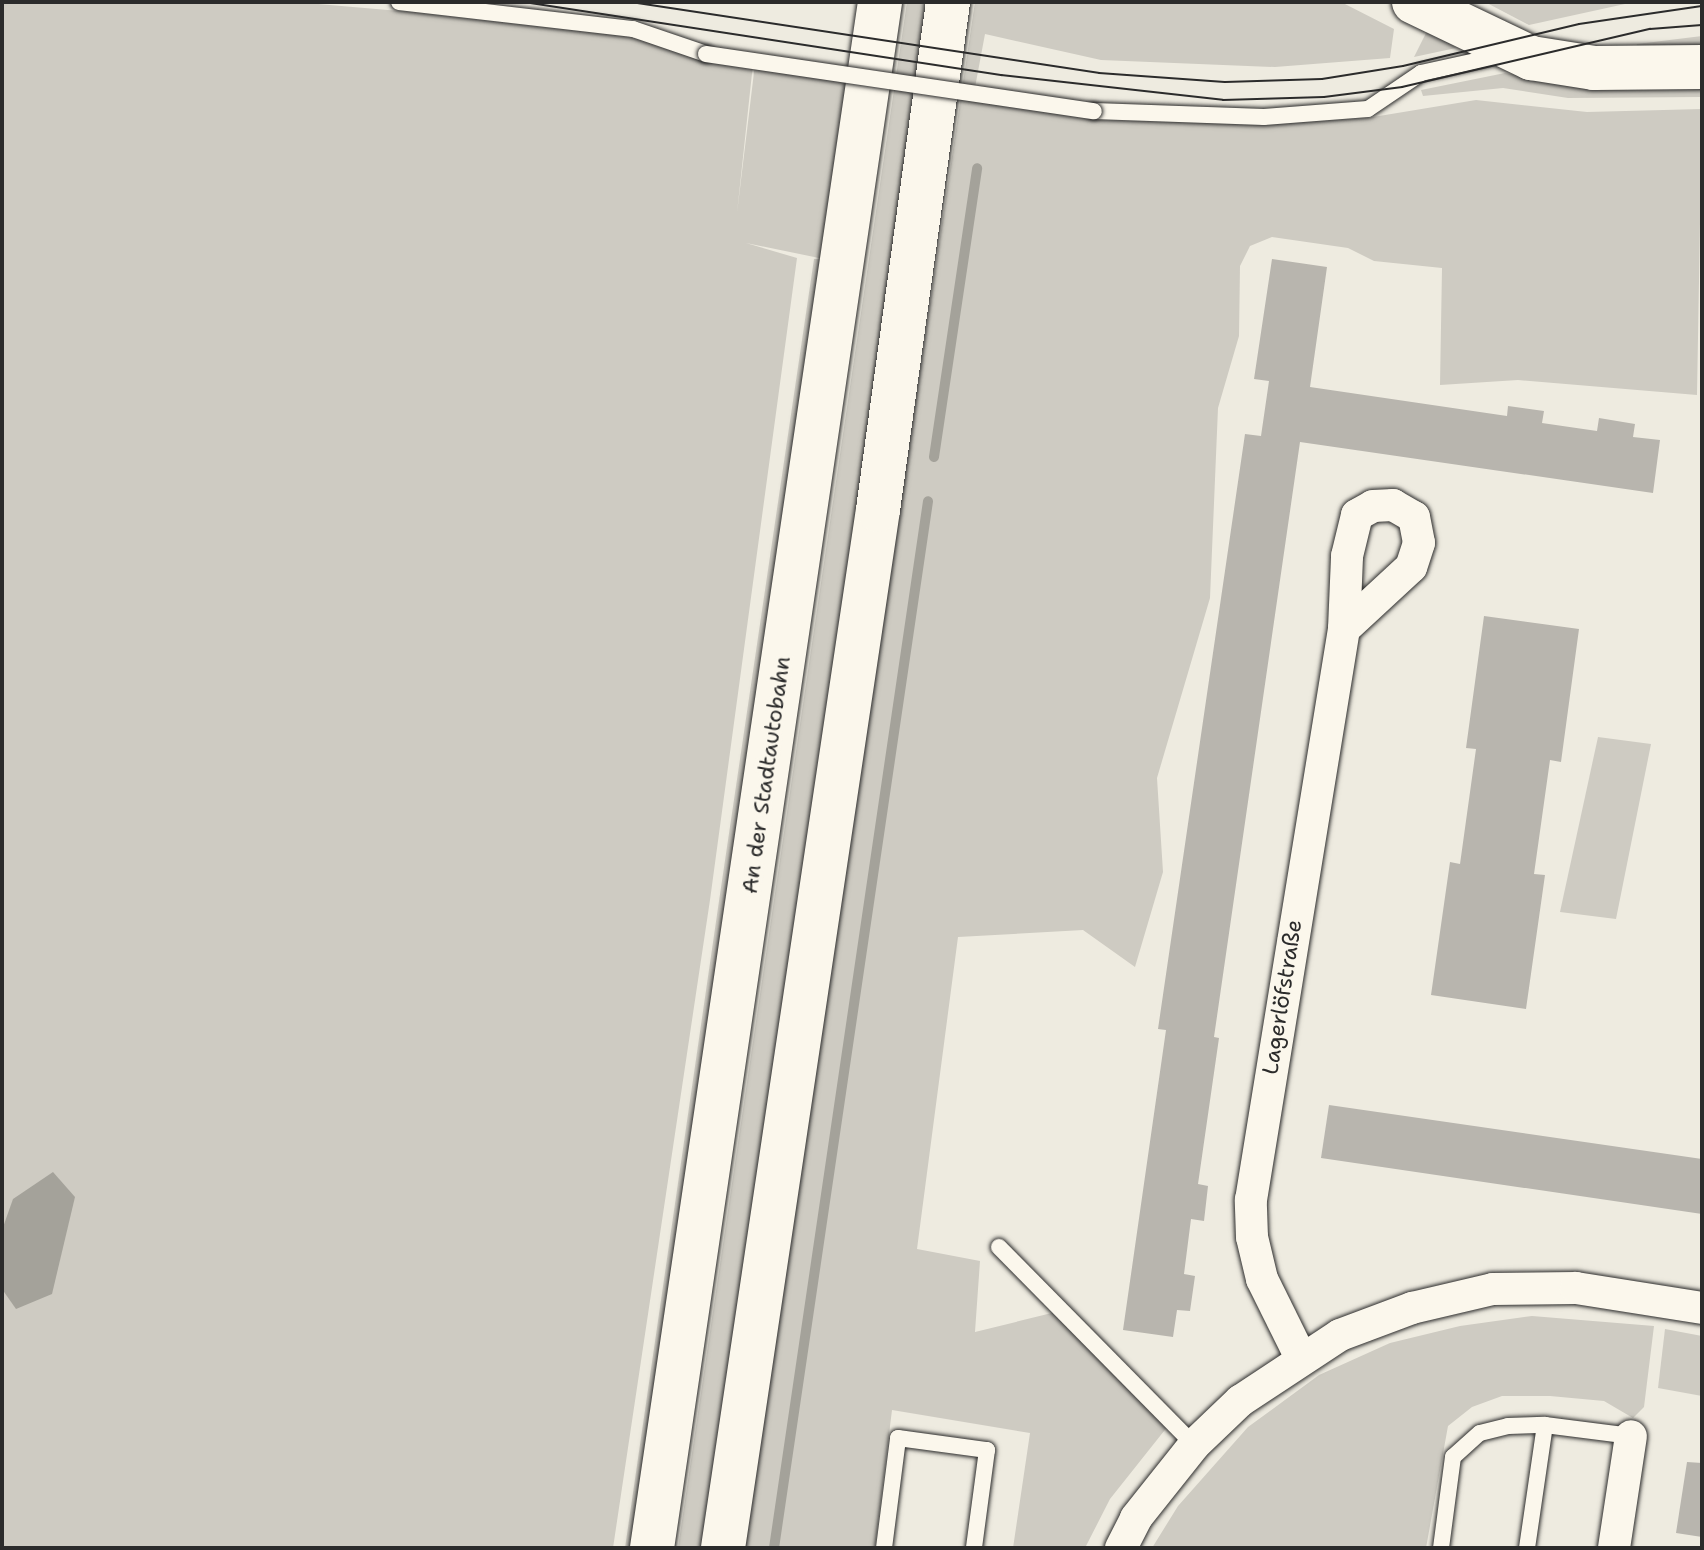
<!DOCTYPE html>
<meta charset="utf-8">
<style>
body{margin:0}
#map{position:relative;width:1704px;height:1550px;overflow:hidden;background:#eeebe0;font-family:"Shantell Sans",sans-serif}
div>[style]{position:absolute}
.green>*{inset:0;background:#cecbc2}
.water>*{inset:0;background:#a4a29a}
.stream>*{height:10px;margin:-5px;padding:0 5px;transform-origin:5px;border-radius:5px;background:#a4a29a}
.building>*{inset:0;background:#b8b5ae}
.roads{filter:drop-shadow(0 0 2px #2b2b2b) drop-shadow(0 0 2px #2b2b2b)}
.service>*{height:16px;margin:-8px;padding:0 8px;transform-origin:8px;border-radius:8px;background:#fbf7ec}
.minor>*{height:32px;margin:-16px;padding:0 16px;transform-origin:16px;border-radius:16px;background:#fbf7ec}
.secondary>*{height:44px;margin:-22px;padding:0 22px;transform-origin:22px;border-radius:22px;background:#fbf7ec}
.trunk>*{height:44px;margin:-22px;padding:0 22px;transform-origin:22px;border-radius:22px;background:#fbf7ec}
.tram>*{height:2px;margin:-1px;padding:0 1px;transform-origin:1px;border-radius:1px;background:#2b2b2b}
.bridges{filter:drop-shadow(0 0 2px #2b2b2b) drop-shadow(0 0 2px #2b2b2b)}
.service-bridge>*{height:16px;margin:-8px;padding:0 8px;transform-origin:8px;border-radius:8px;background:#fbf7ec}
span{translate:-50% -50%;white-space:nowrap;text-align:center;line-height:1.15;-webkit-text-stroke:8px #fbf7ec;paint-order:stroke}
.street-label{font-size:22px;color:#2b2b2b}
.frame{position:absolute;inset:0;border:4px solid #2b2b2b;pointer-events:none}
</style>
<div id="map">
<div class="green">
<i style="clip-path:polygon(2px 2px,295px 2px,411px 12px,624px 36px,753px 64px,737px 213px,755px 64px,851px 79px,636px 1548px,625px 1548px,719px 901px,814px 259px,824px 259px,746px 243px,797px 258px,710px 900px,613px 1548px,2px 1548px)"></i>
<i style="clip-path:polygon(907px 2px,931px 2px,910px 149px,701px 1548px,678px 1548px)"></i>
<i style="clip-path:polygon(975px 2px,1341px 2px,1394px 29px,1390px 58px,1275px 67px,1101px 60px,985px 34px,973px 98px,1093px 120px,1270px 124px,1367px 118px,1476px 100px,1587px 112px,1702px 109px,1697px 395px,1518px 380px,1440px 385px,1442px 268px,1374px 261px,1348px 248px,1272px 237px,1250px 246px,1240px 266px,1239px 336px,1218px 408px,1210px 598px,1157px 778px,1163px 872px,1135px 967px,1083px 930px,958px 937px,917px 1249px,980px 1261px,975px 1332px,1060px 1311px,1168px 1426px,1110px 1499px,1085px 1548px,1013px 1548px,1030px 1433px,892px 1410px,875px 1548px,745px 1548px)"></i>
<i style="clip-path:polygon(1485px 2px,1634px 2px,1529px 25px)"></i>
<i style="clip-path:polygon(1429px 27px,1456px 48px,1414px 57px)"></i>
<i style="clip-path:polygon(1702px 36px,1702px 48px,1636px 48px,1637px 44px)"></i>
<i style="clip-path:polygon(1505px 73px,1591px 88px,1702px 87px,1702px 97px,1568px 98px,1503px 88px,1423px 96px,1421px 90px)"></i>
<i style="clip-path:polygon(1598px 737px,1651px 744px,1616px 919px,1560px 912px)"></i>
<i style="clip-path:polygon(1532px 1316px,1654px 1326px,1644px 1407px,1633px 1418px,1604px 1401px,1550px 1396px,1502px 1396px,1472px 1407px,1448px 1426px,1426px 1548px,1152px 1548px,1178px 1506px,1248px 1427px,1319px 1375px,1390px 1343px,1460px 1326px)"></i>
<i style="clip-path:polygon(1665px 1329px,1702px 1336px,1702px 1396px,1658px 1388px)"></i>
</div>
<div class="water">
<i style="clip-path:polygon(53px 1172px,75px 1197px,52px 1294px,16px 1309px,2px 1289px,2px 1230px,13px 1199px)"></i>
</div>
<div class="stream">
<i style="left:934px;top:457px;width:292px;rotate:-81.5deg"></i>
<i style="left:774px;top:1548px;width:1058px;rotate:-81.63deg"></i>
</div>
<div class="building">
<i style="clip-path:polygon(1272px 259px,1327px 267px,1310px 387px,1507px 416px,1508px 406px,1544px 411px,1542px 423px,1597px 431px,1599px 418px,1635px 424px,1633px 437px,1660px 440px,1653px 493px,1300px 442px,1214px 1037px,1219px 1038px,1198px 1184px,1208px 1186px,1204px 1221px,1191px 1219px,1184px 1274px,1195px 1276px,1190px 1311px,1177px 1310px,1173px 1337px,1123px 1330px,1166px 1030px,1158px 1029px,1245px 434px,1261px 436px,1269px 381px,1254px 379px)"></i>
<i style="clip-path:polygon(1484px 616px,1579px 629px,1561px 762px,1550px 760px,1534px 874px,1545px 875px,1526px 1009px,1431px 995px,1450px 862px,1460px 864px,1476px 749px,1466px 748px)"></i>
<i style="clip-path:polygon(1329px 1105px,1702px 1159px,1702px 1214px,1321px 1158px)"></i>
<i style="clip-path:polygon(1687px 1462px,1702px 1463px,1702px 1537px,1676px 1533px)"></i>
</div>
<div class="roads">
<div class="service">
<i style="left:399px;top:2px;width:236px;rotate:6.6deg"></i>
<i style="left:633px;top:29px;width:77px;rotate:18.9deg"></i>
<i style="left:1094px;top:111px;width:170px;rotate:2deg"></i>
<i style="left:1264px;top:117px;width:104px;rotate:-4.4deg"></i>
<i style="left:1368px;top:109px;width:64px;rotate:-34.2deg"></i>
<i style="left:1421px;top:73px;width:84px;rotate:-12.4deg"></i>
<i style="left:999px;top:1247px;width:278px;rotate:45.4deg"></i>
<i style="left:884px;top:1548px;width:111px;rotate:-82.7deg"></i>
<i style="left:898px;top:1438px;width:90px;rotate:7.7deg"></i>
<i style="left:987px;top:1450px;width:99px;rotate:97.6deg"></i>
<i style="left:1441px;top:1548px;width:92px;rotate:-82.5deg"></i>
<i style="left:1453px;top:1457px;width:36px;rotate:-42deg"></i>
<i style="left:1480px;top:1433px;width:29px;rotate:-14deg"></i>
<i style="left:1508px;top:1426px;width:37px;rotate:-2deg"></i>
<i style="left:1545px;top:1425px;width:87px;rotate:7.3deg"></i>
<i style="left:1527px;top:1548px;width:124px;rotate:-81.7deg"></i>
</div>
<div class="minor">
<i style="left:1301px;top:1358px;width:88px;rotate:-116.3deg"></i>
<i style="left:1262px;top:1279px;width:43px;rotate:-103.4deg"></i>
<i style="left:1252px;top:1237px;width:37px;rotate:-92deg"></i>
<i style="left:1251px;top:1200px;width:579px;rotate:-80.75deg"></i>
<i style="left:1344px;top:629px;width:73px;rotate:-87.6deg"></i>
<i style="left:1347px;top:556px;width:42px;rotate:-76.3deg"></i>
<i style="left:1357px;top:515px;width:18px;rotate:-29deg"></i>
<i style="left:1373px;top:506px;width:20px;rotate:-3deg"></i>
<i style="left:1393px;top:505px;width:24px;rotate:30deg"></i>
<i style="left:1414px;top:517px;width:26px;rotate:79deg"></i>
<i style="left:1419px;top:543px;width:25px;rotate:108deg"></i>
<i style="left:1411px;top:567px;width:91px;rotate:137.2deg"></i>
<i style="left:1121px;top:1548px;width:34px;rotate:-63deg"></i>
<i style="left:1136px;top:1518px;width:93px;rotate:-51.5deg"></i>
<i style="left:1194px;top:1445px;width:64px;rotate:-43.7deg"></i>
<i style="left:1240px;top:1401px;width:120px;rotate:-33.4deg"></i>
<i style="left:1340px;top:1335px;width:77px;rotate:-20.6deg"></i>
<i style="left:1412px;top:1308px;width:83px;rotate:-13.2deg"></i>
<i style="left:1493px;top:1289px;width:83px;rotate:-0.7deg"></i>
<i style="left:1576px;top:1288px;width:128px;rotate:9deg"></i>
<i style="left:1614px;top:1548px;width:113px;rotate:-81.4deg"></i>
</div>
<div class="secondary">
<i style="left:1414px;top:2px;width:130px;rotate:25.6deg"></i>
<i style="left:1531px;top:58px;width:64px;rotate:9deg"></i>
<i style="left:1594px;top:68px;width:108px;rotate:-0.5deg"></i>
</div>
<div class="trunk">
<i style="left:652px;top:1548px;width:1563px;rotate:-81.61deg"></i>
<i style="left:723px;top:1548px;width:1050px;rotate:-81.51deg"></i>
<i style="left:878px;top:510px;width:513px;rotate:-82.15deg"></i>
</div>
</div>
<div class="tram">
<i style="left:523px;top:2px;width:484px;rotate:8.7deg"></i>
<i style="left:1001px;top:75px;width:223px;rotate:6.4deg"></i>
<i style="left:1223px;top:100px;width:101px;rotate:-1.7deg"></i>
<i style="left:1324px;top:97px;width:79px;rotate:-7.3deg"></i>
<i style="left:1402px;top:87px;width:255px;rotate:-13.2deg"></i>
<i style="left:1650px;top:29px;width:52px;rotate:-4.4deg"></i>
<i style="left:630px;top:2px;width:474px;rotate:8.6deg"></i>
<i style="left:1099px;top:73px;width:126px;rotate:4.1deg"></i>
<i style="left:1225px;top:82px;width:97px;rotate:-1.8deg"></i>
<i style="left:1322px;top:79px;width:82px;rotate:-9.1deg"></i>
<i style="left:1403px;top:66px;width:181px;rotate:-13.4deg"></i>
<i style="left:1579px;top:24px;width:124px;rotate:-8.3deg"></i>
</div>
<div class="bridges">
<div class="service-bridge">
<i style="left:706px;top:54px;width:392px;rotate:8.4deg"></i>
</div>
</div>
<div class="street-label">
<span style="left:766px;top:775px;rotate:-82deg">An der Stadtautobahn</span>
<span style="left:1282px;top:997px;rotate:-81deg">Lagerlöfstraße</span>
</div>
<div class="frame"></div>
</div>
